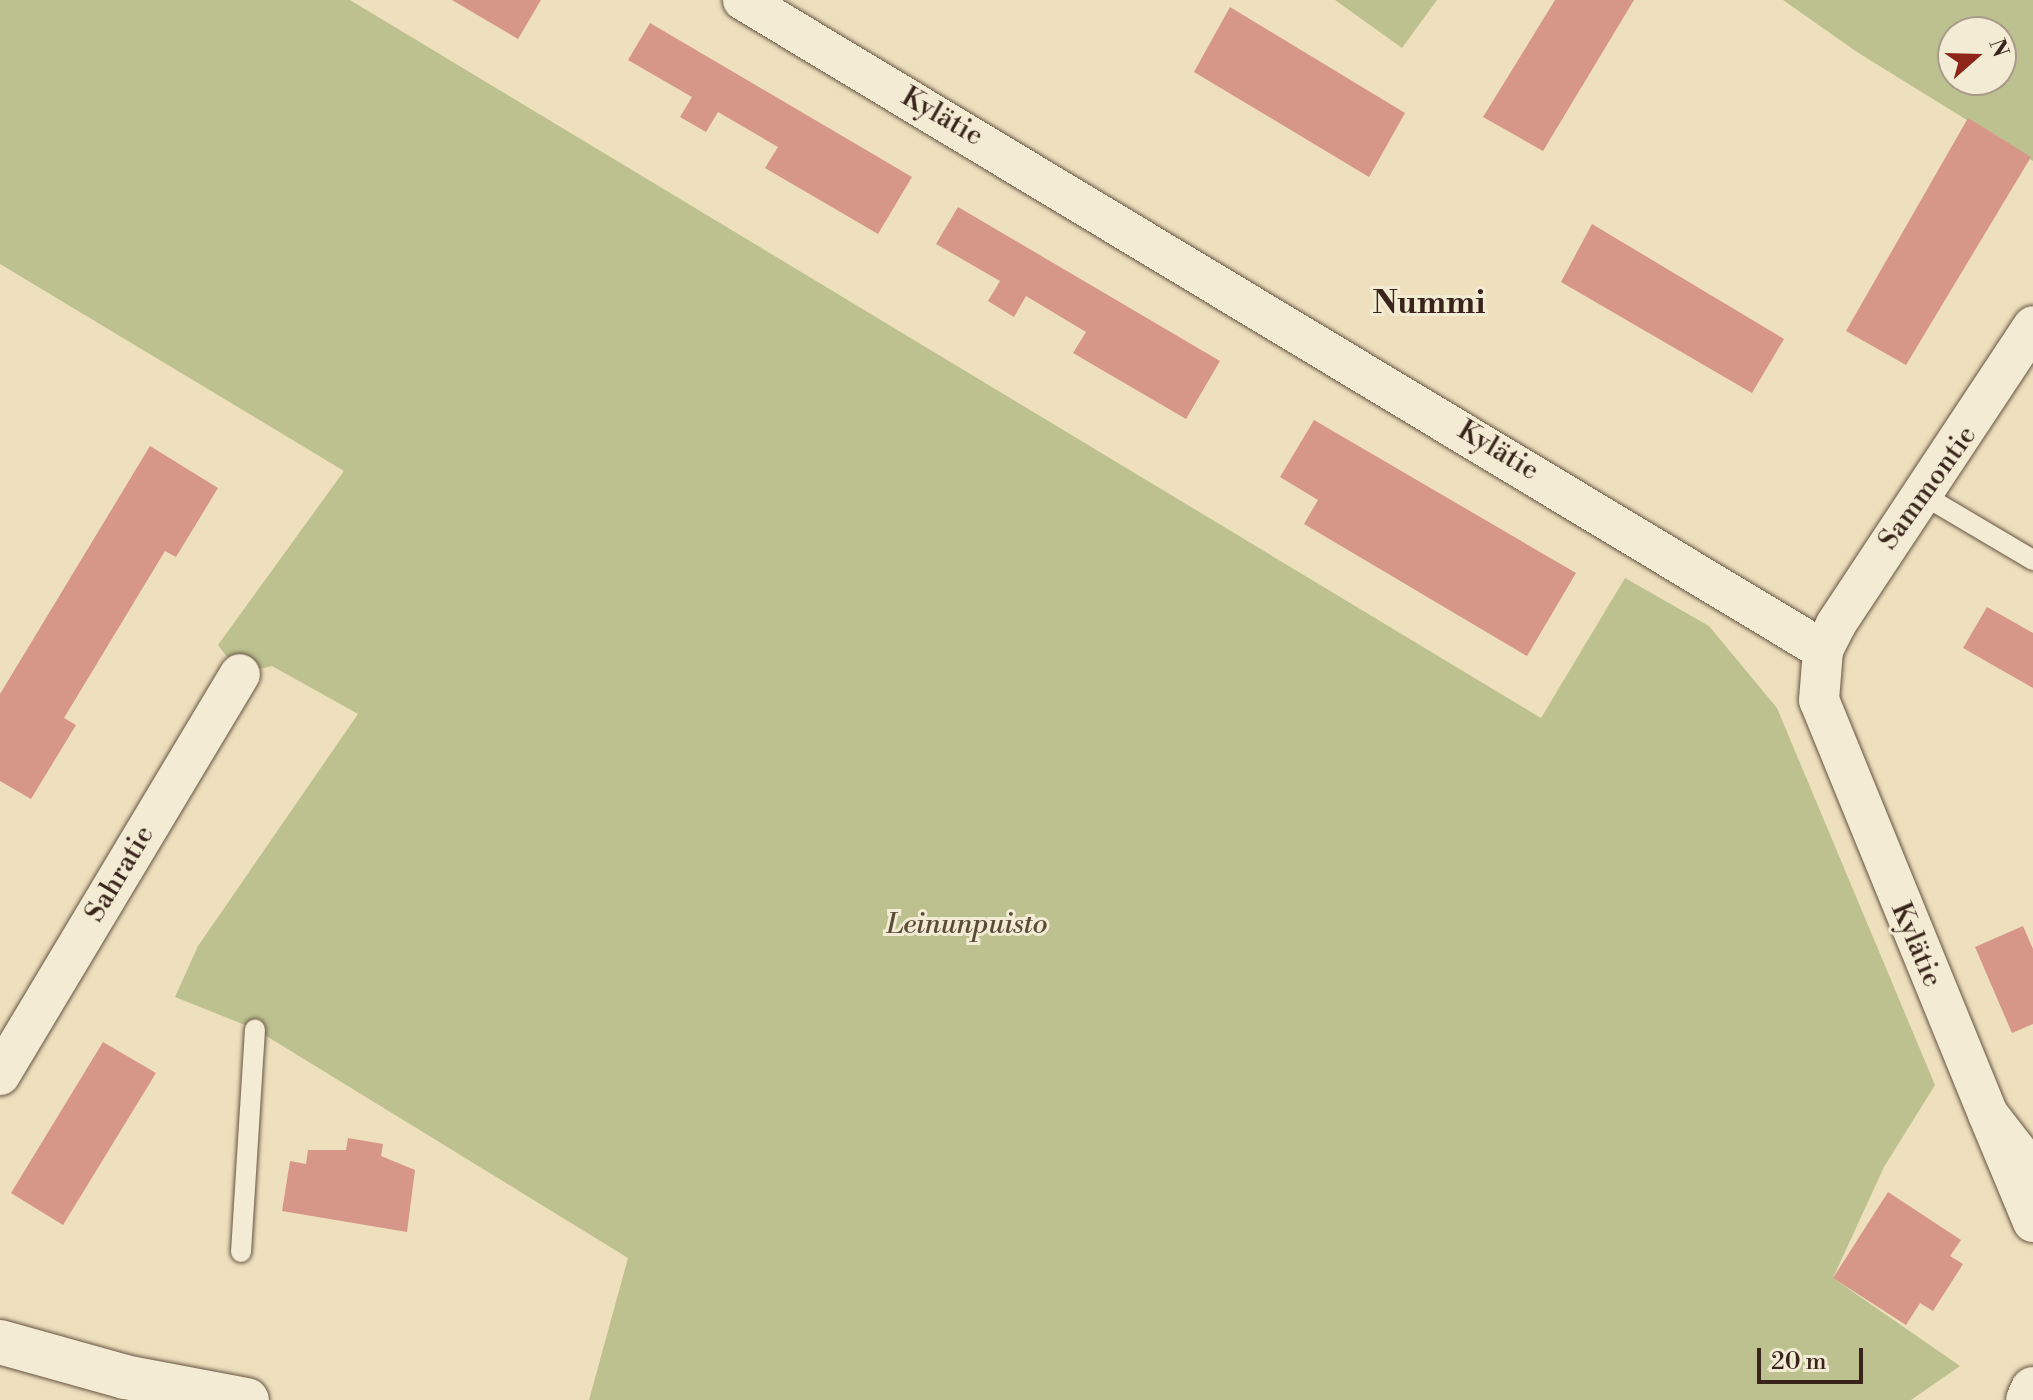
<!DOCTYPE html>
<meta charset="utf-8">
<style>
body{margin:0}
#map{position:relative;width:2033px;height:1400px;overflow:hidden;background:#eee0bd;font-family:"Libre Bodoni",serif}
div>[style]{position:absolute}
.green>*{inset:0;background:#bcc18f}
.building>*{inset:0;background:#d69688}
.roads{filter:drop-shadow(0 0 2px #665343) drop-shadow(0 0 2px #665343)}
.lane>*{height:20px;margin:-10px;padding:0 10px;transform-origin:10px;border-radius:10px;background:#f4ebd4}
.street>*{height:40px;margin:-20px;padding:0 20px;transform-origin:20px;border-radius:20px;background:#f4ebd4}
.secondary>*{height:44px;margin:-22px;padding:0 22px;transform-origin:22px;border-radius:22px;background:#f4ebd4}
span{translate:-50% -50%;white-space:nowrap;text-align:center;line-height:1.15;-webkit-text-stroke:6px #f4ebd4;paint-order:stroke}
.street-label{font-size:28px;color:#38241a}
.park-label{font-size:28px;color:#594b37;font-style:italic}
.quarter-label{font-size:32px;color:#38241a;font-weight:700}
.north{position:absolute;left:1937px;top:16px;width:80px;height:80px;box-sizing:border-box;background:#f4ebd4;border:2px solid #a99b8a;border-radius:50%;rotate:70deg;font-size:22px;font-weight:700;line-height:32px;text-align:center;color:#38241a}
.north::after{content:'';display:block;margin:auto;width:28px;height:36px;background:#8f2418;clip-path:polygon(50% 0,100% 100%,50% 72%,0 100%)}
.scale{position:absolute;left:1757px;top:1348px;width:106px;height:36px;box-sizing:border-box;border:4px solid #38241a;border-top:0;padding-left:10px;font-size:24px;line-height:28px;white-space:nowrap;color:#38241a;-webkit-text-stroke:6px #f4ebd4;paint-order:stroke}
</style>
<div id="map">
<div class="green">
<i style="clip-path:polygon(0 0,350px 0,1541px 718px,1625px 578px,1709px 626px,1777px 708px,1935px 1085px,1884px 1167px,1833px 1278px,1960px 1366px,1911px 1400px,589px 1400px,628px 1258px,255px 1029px,175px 997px,198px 946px,358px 714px,272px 666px,240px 674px,218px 645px,344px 471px,0 264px)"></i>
<i style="clip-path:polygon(1335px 0,1437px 0,1402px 48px)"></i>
<i style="clip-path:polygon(evenodd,1783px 0,2033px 0,2033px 161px,1857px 52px,1783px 0,1953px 32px,2001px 32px,2001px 80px,1953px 80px,1953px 32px)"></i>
</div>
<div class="building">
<i style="clip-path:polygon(452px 0,541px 0,518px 39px)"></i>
<i style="clip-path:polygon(1555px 0,1634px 0,1543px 151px,1483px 117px)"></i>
<i style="clip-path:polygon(1230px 7px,1405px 113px,1369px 177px,1194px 72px)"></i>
<i style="clip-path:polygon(650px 23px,912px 177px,878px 234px,765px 168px,778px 147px,718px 112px,706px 132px,680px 117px,692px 97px,628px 60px)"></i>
<i style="clip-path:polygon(1968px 118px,2031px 157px,1906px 365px,1846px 331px)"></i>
<i style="clip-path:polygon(958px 207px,1220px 361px,1186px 419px,1073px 353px,1086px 332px,1026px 296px,1014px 317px,988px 301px,1000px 281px,936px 244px)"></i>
<i style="clip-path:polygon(1592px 224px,1784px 339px,1752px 393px,1561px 282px)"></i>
<i style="clip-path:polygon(1314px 420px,1576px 573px,1527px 656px,1304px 524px,1318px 500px,1280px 477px)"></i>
<i style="clip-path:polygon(150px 446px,218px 488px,176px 557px,165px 551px,64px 718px,76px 725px,31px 799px,0 781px,0 694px)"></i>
<i style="clip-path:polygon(1987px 607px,2033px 633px,2033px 688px,1963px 648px)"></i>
<i style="clip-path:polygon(2023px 926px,2033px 949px,2033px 1024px,2012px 1033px,1975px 947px)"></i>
<i style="clip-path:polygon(103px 1042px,156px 1073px,63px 1225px,11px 1193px)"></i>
<i style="clip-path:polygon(348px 1138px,383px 1144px,381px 1156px,415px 1170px,407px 1232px,282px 1211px,290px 1161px,306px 1164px,308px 1150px,346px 1150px)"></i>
<i style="clip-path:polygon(1888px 1192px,1961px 1240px,1950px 1256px,1963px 1264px,1933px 1311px,1920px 1303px,1906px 1325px,1833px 1278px)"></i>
</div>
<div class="roads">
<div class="lane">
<i style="left:1923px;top:495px;width:128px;rotate:30.6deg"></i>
<i style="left:241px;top:1252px;width:223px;rotate:-86.4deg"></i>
</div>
<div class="street">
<i style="left:743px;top:0;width:1261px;rotate:31.04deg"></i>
<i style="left:0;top:1075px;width:467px;rotate:-59.1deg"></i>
<i style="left:1988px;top:1114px;width:447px;rotate:-112.2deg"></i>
<i style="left:1819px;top:700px;width:50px;rotate:-85.4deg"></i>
<i style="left:1823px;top:650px;width:29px;rotate:-63deg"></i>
<i style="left:1836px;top:624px;width:357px;rotate:-56.5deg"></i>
<i style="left:2033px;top:1172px;width:73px;rotate:-127.8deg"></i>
<i style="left:1988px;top:1114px;width:117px;rotate:67.4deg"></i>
</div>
<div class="secondary">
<i style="left:0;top:1342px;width:130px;rotate:15.6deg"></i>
<i style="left:125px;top:1377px;width:124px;rotate:10.7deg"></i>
<i style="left:2028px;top:1400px;width:12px;rotate:-66deg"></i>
</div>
</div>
<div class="street-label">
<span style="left:942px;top:117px;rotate:30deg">Kylätie</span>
<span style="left:1498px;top:451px;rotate:31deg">Kylätie</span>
<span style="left:1928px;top:488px;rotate:-54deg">Sammontie</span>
<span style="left:120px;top:874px;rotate:-59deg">Sahratie</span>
<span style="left:1916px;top:945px;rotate:67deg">Kylätie</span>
</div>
<div class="park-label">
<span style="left:967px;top:925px">Leinunpuisto</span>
</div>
<div class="quarter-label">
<span style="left:1429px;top:303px">Nummi</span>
</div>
<div class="north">N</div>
<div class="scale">20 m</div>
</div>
